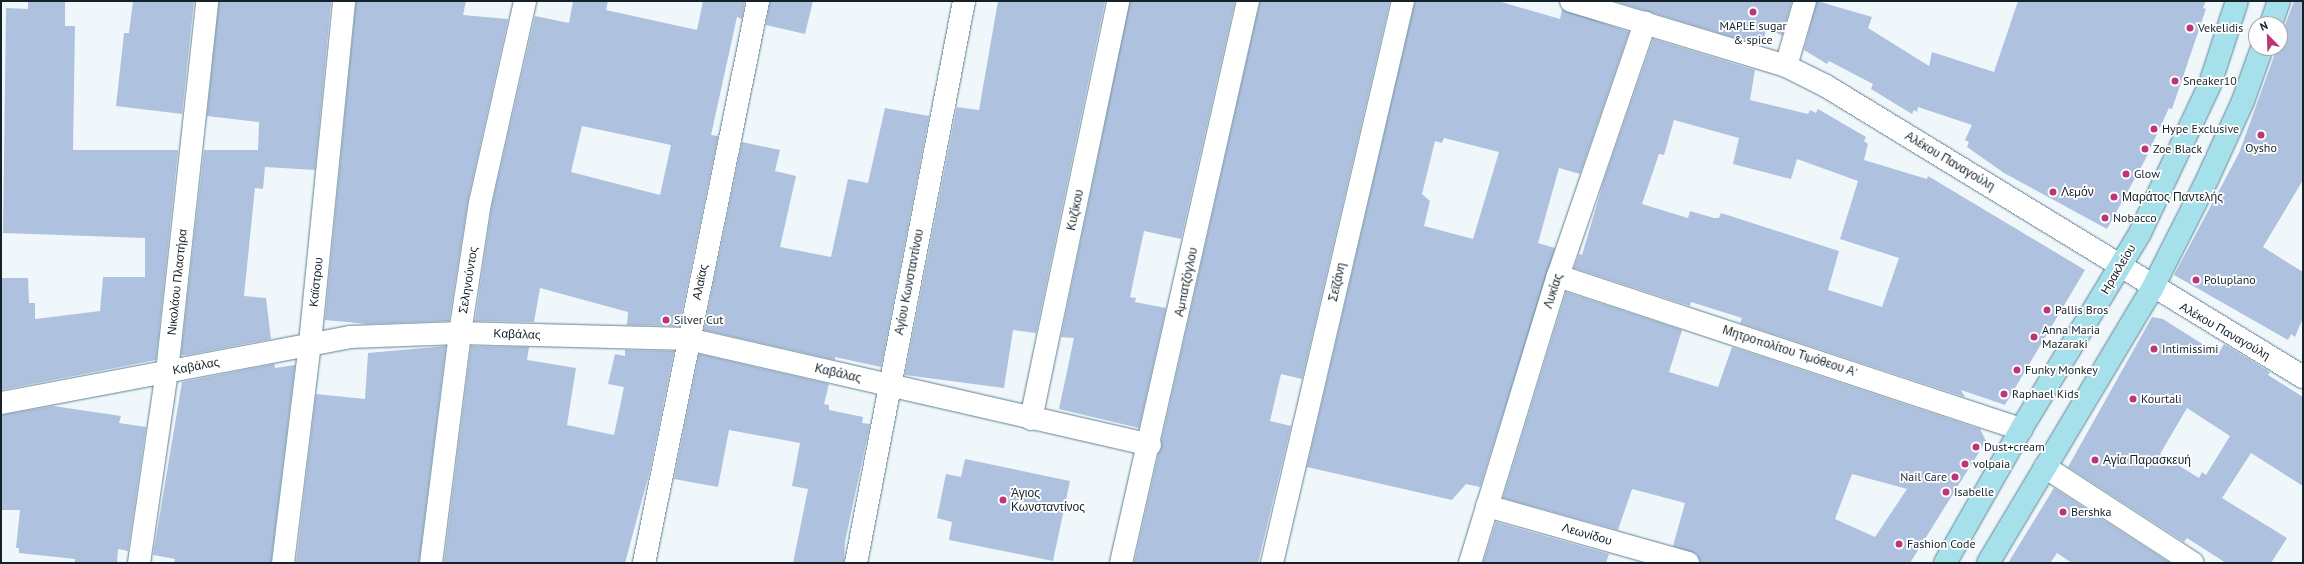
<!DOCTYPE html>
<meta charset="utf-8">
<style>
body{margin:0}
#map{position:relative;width:2304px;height:564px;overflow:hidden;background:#f0f7fb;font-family:"PT Sans",sans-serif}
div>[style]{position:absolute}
.building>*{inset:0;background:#aec1df}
.roads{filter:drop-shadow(0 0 1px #5f8093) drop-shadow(0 0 1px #5f8093)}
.minor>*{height:22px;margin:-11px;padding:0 11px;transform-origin:11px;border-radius:11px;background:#fff}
.major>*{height:22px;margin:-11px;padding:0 11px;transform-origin:11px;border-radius:11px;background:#a6e1eb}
.dots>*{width:11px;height:11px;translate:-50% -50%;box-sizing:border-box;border:2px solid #fff;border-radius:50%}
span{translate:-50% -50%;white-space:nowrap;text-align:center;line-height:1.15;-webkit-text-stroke:3.5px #fff;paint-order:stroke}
.poi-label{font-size:12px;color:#15222a}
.left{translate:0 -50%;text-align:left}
.right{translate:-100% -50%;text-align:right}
.street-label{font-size:12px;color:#15222a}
.frame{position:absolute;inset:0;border:2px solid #15222a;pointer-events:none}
.north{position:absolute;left:2248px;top:16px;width:40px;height:40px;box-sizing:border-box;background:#fff;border:1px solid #a1a7aa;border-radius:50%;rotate:337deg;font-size:11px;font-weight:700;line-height:16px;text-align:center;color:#15222a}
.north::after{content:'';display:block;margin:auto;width:14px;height:18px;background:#bc3677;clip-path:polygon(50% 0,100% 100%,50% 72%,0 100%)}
</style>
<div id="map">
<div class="building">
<i style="clip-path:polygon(28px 1px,65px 1px,65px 26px,75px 26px,73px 150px,178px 150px,156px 360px,1px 390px,1px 278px,28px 278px,29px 303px,35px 303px,35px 319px,100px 311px,103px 277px,145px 277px,145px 238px,3px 233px,6px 8px,28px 9px)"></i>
<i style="clip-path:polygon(133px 1px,194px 1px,182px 114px,116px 106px,124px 33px,129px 33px)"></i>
<i style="clip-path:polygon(219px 1px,331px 1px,315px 170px,265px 167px,263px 189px,255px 188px,244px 296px,266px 298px,271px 339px,187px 355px,181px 355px,204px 150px,258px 150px,259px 122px,207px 116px)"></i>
<i style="clip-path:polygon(356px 1px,466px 1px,463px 15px,508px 19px,468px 200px,449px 321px,368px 324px,325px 320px)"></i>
<i style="clip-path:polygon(evenodd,573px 1px,608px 1px,606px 10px,697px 30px,703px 1px,745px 1px,742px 19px,737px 17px,711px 135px,718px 136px,679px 326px,627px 325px,628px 312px,540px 288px,534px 322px,475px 321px,492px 205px,535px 16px,569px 23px,573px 1px,582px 126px,671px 145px,660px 195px,571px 172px,582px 126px)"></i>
<i style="clip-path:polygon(770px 1px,813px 1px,805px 34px,766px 25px)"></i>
<i style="clip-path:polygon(998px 1px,1105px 1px,1036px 333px,1013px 330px,1004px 388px,905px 375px,956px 111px,957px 107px,979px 110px)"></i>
<i style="clip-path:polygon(1130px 1px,1235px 1px,1181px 239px,1144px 231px,1130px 297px,1136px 298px,1135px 302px,1166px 308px,1139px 428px,1059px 409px,1074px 338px,1061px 337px)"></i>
<i style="clip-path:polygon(1260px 1px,1390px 1px,1302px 379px,1281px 374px,1270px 421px,1291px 426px,1258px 563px,1134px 563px)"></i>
<i style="clip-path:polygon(evenodd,1415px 1px,1498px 1px,1560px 19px,1562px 9px,1629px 32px,1580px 174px,1559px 168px,1538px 243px,1555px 248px,1480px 487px,1466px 484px,1452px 500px,1307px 467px,1415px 1px,1444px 138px,1499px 152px,1473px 239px,1424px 226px,1430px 201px,1422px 194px,1435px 141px,1442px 143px,1444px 138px)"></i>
<i style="clip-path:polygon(1614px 1px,1792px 1px,1782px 36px,1767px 27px,1762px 46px)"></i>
<i style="clip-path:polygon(1817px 1px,1872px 17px,1868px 28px,1929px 66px,1932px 52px,1994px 72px,2018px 1px,2206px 1px,2203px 8px,2206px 9px,2172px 109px,2169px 108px,2145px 160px,2107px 229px,2004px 173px,1967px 147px,1969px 142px,1965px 140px,1972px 125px,1918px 107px,1917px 112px,1914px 110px,1912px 114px,1871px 89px,1873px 84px,1829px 61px,1827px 64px,1804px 50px)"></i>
<i style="clip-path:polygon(2294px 1px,2303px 1px,2303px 180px,2263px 247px,2303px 272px,2303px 318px,2295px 337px,2291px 334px,2288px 340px,2174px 275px,2239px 153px,2277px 48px,2280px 48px,2280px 39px)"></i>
<i style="clip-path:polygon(evenodd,1653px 39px,1755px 70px,1750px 100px,1808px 114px,1810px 110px,1816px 113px,1818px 109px,1866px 137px,1864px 141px,1868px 144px,1864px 160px,1927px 179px,1928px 176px,2085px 270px,2005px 405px,1961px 390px,1965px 397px,1740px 323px,1742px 318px,1691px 302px,1690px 306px,1574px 268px,1579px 254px,1582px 255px,1604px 180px,1653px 39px,1674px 120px,1739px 138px,1733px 164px,1791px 179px,1797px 159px,1858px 181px,1840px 239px,1899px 258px,1882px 307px,1828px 290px,1839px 251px,1721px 213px,1719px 218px,1714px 218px,1690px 211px,1688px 218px,1642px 204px,1659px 154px,1664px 155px,1674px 120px)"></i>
<i style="clip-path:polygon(885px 108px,929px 116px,881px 367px,835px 357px,835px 360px,704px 330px,742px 142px,780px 150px,775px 171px,796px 176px,780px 247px,831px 257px,848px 179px,868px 183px)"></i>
<i style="clip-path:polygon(evenodd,1566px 292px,1682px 330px,1669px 372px,1718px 387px,1732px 347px,1980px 429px,1986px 441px,1910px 563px,1700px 563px,1697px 554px,1673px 546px,1685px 503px,1632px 489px,1618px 530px,1503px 498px,1566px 292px,1852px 474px,1907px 489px,1875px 537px,1835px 519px,1852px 474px)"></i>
<i style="clip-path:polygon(evenodd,2152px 317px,2163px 319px,2218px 354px,2224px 344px,2270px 372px,2268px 375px,2303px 397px,2303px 486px,2251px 453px,2222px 498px,2287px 538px,2271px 563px,2226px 563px,2187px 538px,2184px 542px,2068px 467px,2152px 317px,2187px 408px,2230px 436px,2206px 475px,2202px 472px,2199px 478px,2160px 454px,2187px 408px)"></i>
<i style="clip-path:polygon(446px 346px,419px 563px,296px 563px,316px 394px,365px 399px,368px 353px)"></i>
<i style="clip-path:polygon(471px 346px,529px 347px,527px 360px,576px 368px,567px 425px,614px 435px,624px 387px,608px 384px,615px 354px,625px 356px,625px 350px,674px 351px,649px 474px,625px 563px,444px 562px)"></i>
<i style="clip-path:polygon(699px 354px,829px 384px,824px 404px,829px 405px,829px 410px,863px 417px,862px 423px,870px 424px,845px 542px,844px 563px,793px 563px,808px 489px,792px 486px,800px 443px,729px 430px,718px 487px,674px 479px)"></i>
<i style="clip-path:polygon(274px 364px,275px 368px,295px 365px,271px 563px,174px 563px,175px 559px,153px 555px,182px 382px)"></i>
<i style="clip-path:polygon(53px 406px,121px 416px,119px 423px,146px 427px,128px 551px,118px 549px,117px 563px,75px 563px,75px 559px,19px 553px,19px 548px,16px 548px,20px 510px,1px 510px,1px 415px)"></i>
<i style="clip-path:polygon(965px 459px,1070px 481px,1053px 561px,949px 540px,952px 522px,937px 518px,946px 474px,961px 477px)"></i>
<i style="clip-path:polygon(2054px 488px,2170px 563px,2072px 563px,2057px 553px,2050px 563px,2008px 563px)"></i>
<i style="clip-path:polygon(1496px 522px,1609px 554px,1606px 563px,1483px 563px)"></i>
</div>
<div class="roads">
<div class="minor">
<i style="left:1571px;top:1px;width:225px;rotate:16.8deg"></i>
<i style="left:1786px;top:66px;width:45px;rotate:26.6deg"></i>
<i style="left:1826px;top:86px;width:559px;rotate:31.39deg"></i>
<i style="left:1786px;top:66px;width:68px;rotate:-73.7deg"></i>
<i style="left:1558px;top:276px;width:488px;rotate:18.3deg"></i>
<i style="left:1px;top:403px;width:355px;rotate:-10.7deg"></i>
<i style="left:350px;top:337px;width:110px;rotate:-2.1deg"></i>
<i style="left:460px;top:333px;width:228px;rotate:1.5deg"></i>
<i style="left:688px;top:339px;width:474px;rotate:12.9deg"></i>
<i style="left:1031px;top:419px;width:427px;rotate:-78.2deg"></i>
<i style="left:2045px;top:467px;width:176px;rotate:33deg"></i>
<i style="left:1487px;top:506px;width:209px;rotate:15.8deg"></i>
<i style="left:139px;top:563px;width:193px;rotate:-81.7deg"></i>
<i style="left:167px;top:372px;width:373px;rotate:-83.8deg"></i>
<i style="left:283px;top:563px;width:222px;rotate:-83deg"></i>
<i style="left:310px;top:343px;width:344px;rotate:-84.3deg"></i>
<i style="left:431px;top:563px;width:232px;rotate:-82.8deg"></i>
<i style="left:460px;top:333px;width:132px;rotate:-81.3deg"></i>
<i style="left:480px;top:203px;width:207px;rotate:-77.4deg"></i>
<i style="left:644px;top:563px;width:573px;rotate:-78.53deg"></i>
<i style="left:856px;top:563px;width:572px;rotate:-79.12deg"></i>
<i style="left:1121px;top:563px;width:576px;rotate:-77.27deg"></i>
<i style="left:1272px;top:563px;width:577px;rotate:-76.88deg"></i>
<i style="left:1470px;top:563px;width:300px;rotate:-73deg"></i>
<i style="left:1558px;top:276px;width:268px;rotate:-71deg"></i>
</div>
<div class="major">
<i style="left:2271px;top:24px;width:24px;rotate:-71deg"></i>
<i style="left:1945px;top:563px;width:154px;rotate:-60.4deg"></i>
<i style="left:2021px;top:429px;width:229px;rotate:-58.7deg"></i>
<i style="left:2140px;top:233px;width:165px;rotate:-64.8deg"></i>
<i style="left:2210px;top:84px;width:87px;rotate:-72deg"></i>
<i style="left:1988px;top:563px;width:322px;rotate:-59.1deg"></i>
<i style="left:2153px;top:287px;width:120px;rotate:-63.2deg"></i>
<i style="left:2207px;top:180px;width:87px;rotate:-65.5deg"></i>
<i style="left:2243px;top:101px;width:56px;rotate:-70.3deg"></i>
</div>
</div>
<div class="dots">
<i style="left:1753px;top:12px;background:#bc3677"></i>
<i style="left:2190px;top:28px;background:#bc3677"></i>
<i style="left:2175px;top:81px;background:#bc3677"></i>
<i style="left:2154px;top:129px;background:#bc3677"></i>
<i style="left:2261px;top:135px;background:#bc3677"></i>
<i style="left:2145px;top:149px;background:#bc3677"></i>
<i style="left:2126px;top:174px;background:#bc3677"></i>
<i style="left:2053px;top:192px;background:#bc3677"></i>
<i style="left:2114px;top:197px;background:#bc3677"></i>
<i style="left:2105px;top:218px;background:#bc3677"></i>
<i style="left:2196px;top:280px;background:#bc3677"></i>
<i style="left:2047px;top:310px;background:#bc3677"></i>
<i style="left:666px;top:320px;background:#bc3677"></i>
<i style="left:2034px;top:337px;background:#bc3677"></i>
<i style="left:2154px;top:349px;background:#bc3677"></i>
<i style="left:2017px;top:370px;background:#bc3677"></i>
<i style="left:2004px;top:394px;background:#bc3677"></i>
<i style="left:2133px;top:399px;background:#bc3677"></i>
<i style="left:1976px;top:447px;background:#bc3677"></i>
<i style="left:2095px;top:460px;background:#bc3677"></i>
<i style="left:1965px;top:464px;background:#bc3677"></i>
<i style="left:1955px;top:477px;background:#bc3677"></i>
<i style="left:1946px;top:492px;background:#bc3677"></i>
<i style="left:1003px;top:500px;background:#bc3677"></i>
<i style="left:2063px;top:512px;background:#bc3677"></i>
<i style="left:1899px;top:544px;background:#bc3677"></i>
</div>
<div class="poi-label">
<span style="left:1753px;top:33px">MAPLE sugar<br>&amp; spice</span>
<span class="left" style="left:2198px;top:28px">Vekelidis</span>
<span class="left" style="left:2183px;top:81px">Sneaker10</span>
<span class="left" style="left:2162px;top:129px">Hype Exclusive</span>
<span style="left:2261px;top:148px">Oysho</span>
<span class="left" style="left:2153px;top:149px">Zoe Black</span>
<span class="left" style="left:2134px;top:174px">Glow</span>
<span class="left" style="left:2061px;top:192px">Λεμόν</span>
<span class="left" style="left:2122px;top:197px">Μαράτος Παντελής</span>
<span class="left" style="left:2113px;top:218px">Nobacco</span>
<span class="left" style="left:2204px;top:280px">Poluplano</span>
<span class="left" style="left:2055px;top:310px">Pallis Bros</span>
<span class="left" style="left:674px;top:320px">Silver Cut</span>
<span class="left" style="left:2042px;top:337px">Anna Maria<br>Mazaraki</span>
<span class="left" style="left:2162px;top:349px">Intimissimi</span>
<span class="left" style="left:2025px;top:370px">Funky Monkey</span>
<span class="left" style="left:2012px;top:394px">Raphael Kids</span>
<span class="left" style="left:2141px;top:399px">Kourtali</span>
<span class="left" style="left:1984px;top:447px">Dust+cream</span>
<span class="left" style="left:2103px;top:460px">Αγία Παρασκευή</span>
<span class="left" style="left:1973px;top:464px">volpaia</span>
<span class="right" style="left:1947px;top:477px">Nail Care</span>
<span class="left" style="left:1954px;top:492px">Isabelle</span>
<span class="left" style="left:1011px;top:500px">Άγιος<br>Κωνσταντίνος</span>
<span class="left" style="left:2071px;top:512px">Bershka</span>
<span class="left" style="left:1907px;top:544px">Fashion Code</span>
</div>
<div class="street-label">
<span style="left:1950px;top:161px;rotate:31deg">Αλέκου Παναγούλη</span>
<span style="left:1075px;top:210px;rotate:-78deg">Κυζίκου</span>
<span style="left:2118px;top:269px;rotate:-59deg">Ηρακλείου</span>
<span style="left:468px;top:280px;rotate:-81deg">Σεληνούντος</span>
<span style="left:177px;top:282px;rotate:-84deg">Νικολάου Πλαστήρα</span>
<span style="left:316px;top:282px;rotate:-84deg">Καϊστρου</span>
<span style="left:700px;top:282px;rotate:-78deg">Αλαϊας</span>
<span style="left:909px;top:282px;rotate:-79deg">Αγίου Κωνσταντίνου</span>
<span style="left:1186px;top:282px;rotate:-78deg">Αμπατζόγλου</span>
<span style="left:1337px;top:282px;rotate:-77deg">Σεϊζάνη</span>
<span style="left:1553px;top:291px;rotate:-72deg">Λυκίας</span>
<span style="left:2225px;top:331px;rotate:30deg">Αλέκου Παναγούλη</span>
<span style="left:517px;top:334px;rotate:2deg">Καβάλας</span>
<span style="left:1790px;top:351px;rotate:18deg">Μητροπολίτου Τιμόθεου Α'</span>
<span style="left:196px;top:366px;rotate:-11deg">Καβάλας</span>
<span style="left:838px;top:373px;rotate:13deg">Καβάλας</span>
<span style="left:1587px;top:534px;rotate:16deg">Λεωνίδου</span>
</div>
<div class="frame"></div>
<div class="north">N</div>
</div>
